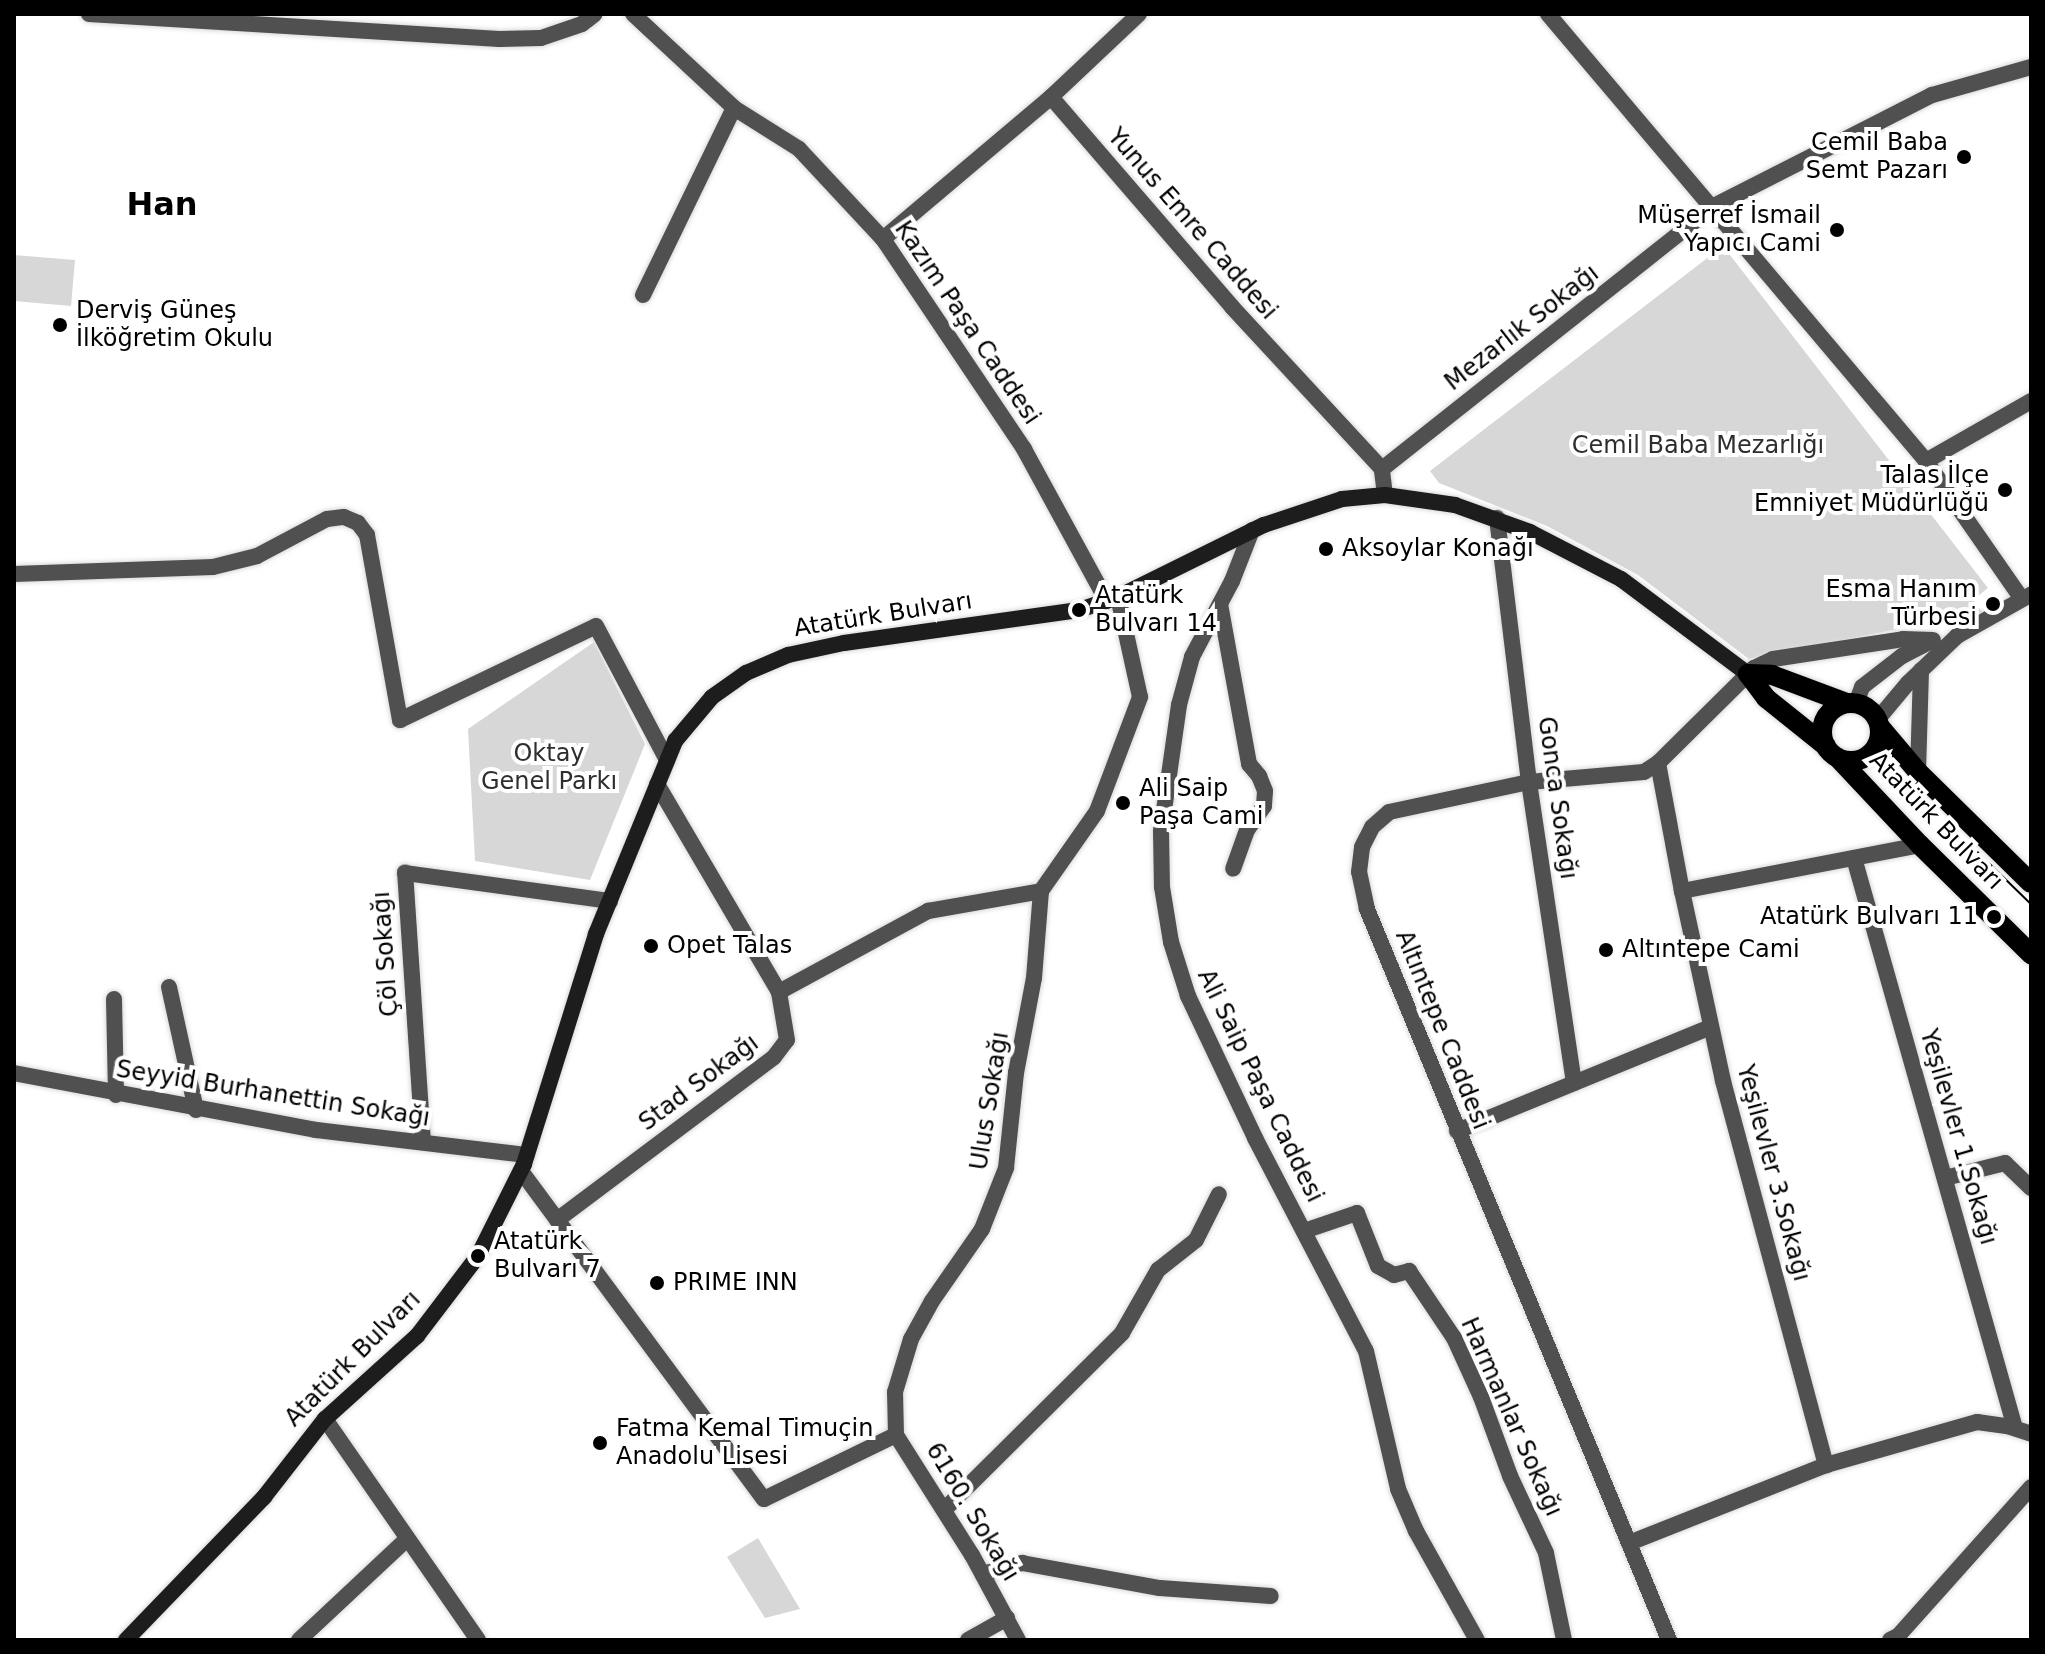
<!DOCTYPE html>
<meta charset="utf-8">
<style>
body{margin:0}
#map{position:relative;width:2045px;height:1654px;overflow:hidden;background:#fff;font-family:"DejaVu Sans",sans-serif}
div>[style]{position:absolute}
.green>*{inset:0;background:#d7d7d7}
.roads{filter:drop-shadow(0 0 2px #dbdbdb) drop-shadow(0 0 2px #dbdbdb)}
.minor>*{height:16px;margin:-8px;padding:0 8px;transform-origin:8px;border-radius:8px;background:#505050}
.secondary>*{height:16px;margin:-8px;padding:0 8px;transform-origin:8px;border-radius:8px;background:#1d1d1d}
.primary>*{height:20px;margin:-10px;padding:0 10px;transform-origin:10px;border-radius:10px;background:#000}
.primary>.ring{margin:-10px;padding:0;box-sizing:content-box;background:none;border:20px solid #000;border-radius:50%}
.tram>*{height:2px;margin:-1px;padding:0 1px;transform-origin:1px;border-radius:1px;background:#000}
.dots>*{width:22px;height:22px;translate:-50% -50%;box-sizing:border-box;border:4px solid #fff;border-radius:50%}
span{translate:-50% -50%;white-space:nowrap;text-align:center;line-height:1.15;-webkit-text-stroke:8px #fff;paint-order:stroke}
.poi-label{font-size:24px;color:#000}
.right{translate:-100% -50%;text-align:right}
.left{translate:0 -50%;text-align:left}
.street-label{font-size:24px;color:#000}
.park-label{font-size:24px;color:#2e2e2e}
.district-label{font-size:32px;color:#000;font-weight:700}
.frame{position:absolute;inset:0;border:16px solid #000;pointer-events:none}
</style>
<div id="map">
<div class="green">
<i style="clip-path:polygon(1723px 246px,1988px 588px,1973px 600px,1982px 612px,1749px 659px,1638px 575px,1547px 526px,1439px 483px,1430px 471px)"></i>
<i style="clip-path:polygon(14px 255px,75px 260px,71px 306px,14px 301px)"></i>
<i style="clip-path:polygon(594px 642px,645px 744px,590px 880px,475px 861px,468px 729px)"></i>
<i style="clip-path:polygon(758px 1538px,800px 1609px,765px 1618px,727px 1557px)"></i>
</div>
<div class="roads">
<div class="minor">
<i style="left:89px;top:14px;width:411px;rotate:3.5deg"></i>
<i style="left:499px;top:39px;width:42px;rotate:-1.4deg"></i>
<i style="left:541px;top:38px;width:43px;rotate:-18.9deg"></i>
<i style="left:582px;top:24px;width:16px;rotate:-38deg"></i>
<i style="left:633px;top:14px;width:138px;rotate:42.9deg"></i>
<i style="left:734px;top:108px;width:77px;rotate:32.2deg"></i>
<i style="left:799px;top:149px;width:123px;rotate:47deg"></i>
<i style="left:883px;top:239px;width:253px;rotate:56.1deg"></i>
<i style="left:1024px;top:449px;width:173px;rotate:61.4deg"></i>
<i style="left:1139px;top:14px;width:121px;rotate:136.7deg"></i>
<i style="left:1051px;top:97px;width:277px;rotate:49.2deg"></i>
<i style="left:1232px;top:307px;width:221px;rotate:47.2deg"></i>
<i style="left:1548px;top:14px;width:585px;rotate:49.78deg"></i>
<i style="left:1926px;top:461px;width:168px;rotate:55.2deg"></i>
<i style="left:883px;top:239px;width:220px;rotate:-40.2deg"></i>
<i style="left:643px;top:295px;width:208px;rotate:-64.1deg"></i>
<i style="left:1926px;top:461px;width:121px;rotate:-29.7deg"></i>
<i style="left:1385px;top:495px;width:26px;rotate:-97deg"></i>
<i style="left:1382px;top:469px;width:421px;rotate:-38.4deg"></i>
<i style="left:1712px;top:207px;width:247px;rotate:-27deg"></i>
<i style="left:1932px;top:95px;width:103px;rotate:-15.8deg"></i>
<i style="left:1497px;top:518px;width:266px;rotate:83.1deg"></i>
<i style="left:1529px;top:782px;width:304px;rotate:81.5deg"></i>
<i style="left:1252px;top:530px;width:55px;rotate:111.4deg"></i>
<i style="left:1232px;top:581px;width:86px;rotate:117.8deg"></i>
<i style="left:1192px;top:657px;width:50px;rotate:105.2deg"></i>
<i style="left:1179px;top:705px;width:127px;rotate:98.1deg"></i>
<i style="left:1161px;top:831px;width:56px;rotate:89deg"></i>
<i style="left:1162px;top:887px;width:56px;rotate:80.7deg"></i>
<i style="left:1171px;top:942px;width:57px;rotate:72.5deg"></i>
<i style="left:1188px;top:996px;width:157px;rotate:64.7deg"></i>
<i style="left:1255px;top:1138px;width:240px;rotate:62.5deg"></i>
<i style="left:1366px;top:1351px;width:142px;rotate:76.9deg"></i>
<i style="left:1398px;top:1489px;width:46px;rotate:66.8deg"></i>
<i style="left:1416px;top:1531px;width:125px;rotate:60.8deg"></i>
<i style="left:14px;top:574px;width:199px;rotate:-2deg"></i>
<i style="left:213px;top:567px;width:45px;rotate:-14deg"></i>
<i style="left:257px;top:556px;width:79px;rotate:-27.9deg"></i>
<i style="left:327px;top:519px;width:17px;rotate:-7deg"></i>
<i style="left:344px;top:517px;width:15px;rotate:23deg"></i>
<i style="left:358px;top:523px;width:15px;rotate:53deg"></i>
<i style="left:367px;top:535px;width:188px;rotate:79.9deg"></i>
<i style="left:400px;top:720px;width:217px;rotate:-25.6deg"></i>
<i style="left:596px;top:626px;width:152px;rotate:62.1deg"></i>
<i style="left:1220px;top:604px;width:163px;rotate:79.7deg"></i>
<i style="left:1249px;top:764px;width:16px;rotate:50deg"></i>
<i style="left:1259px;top:776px;width:16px;rotate:68deg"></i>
<i style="left:1265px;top:791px;width:15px;rotate:94deg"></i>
<i style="left:1264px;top:806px;width:29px;rotate:125deg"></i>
<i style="left:1247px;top:830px;width:41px;rotate:109.7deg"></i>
<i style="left:1856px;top:703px;width:17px;rotate:-69deg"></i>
<i style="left:1862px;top:687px;width:51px;rotate:-37.8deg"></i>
<i style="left:1902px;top:656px;width:30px;rotate:-27deg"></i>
<i style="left:1877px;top:720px;width:48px;rotate:-50deg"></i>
<i style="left:1908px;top:683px;width:68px;rotate:-43.8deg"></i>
<i style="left:1957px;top:636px;width:84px;rotate:-29.3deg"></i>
<i style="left:1658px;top:763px;width:130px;rotate:79.4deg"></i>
<i style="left:1682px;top:891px;width:242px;rotate:-10.9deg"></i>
<i style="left:1918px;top:772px;width:102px;rotate:-88.3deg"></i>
<i style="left:1854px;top:858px;width:592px;rotate:74.23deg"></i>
<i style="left:1682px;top:891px;width:194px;rotate:77.8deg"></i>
<i style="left:1723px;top:1081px;width:398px;rotate:75deg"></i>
<i style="left:169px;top:987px;width:126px;rotate:77.6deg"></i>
<i style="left:779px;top:992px;width:170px;rotate:-28.5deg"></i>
<i style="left:928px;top:911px;width:115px;rotate:-10deg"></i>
<i style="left:1041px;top:891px;width:98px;rotate:-55deg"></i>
<i style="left:1097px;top:811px;width:122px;rotate:-69.3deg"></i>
<i style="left:1140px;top:697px;width:102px;rotate:-102.4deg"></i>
<i style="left:114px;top:999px;width:96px;rotate:88.8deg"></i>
<i style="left:14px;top:1073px;width:307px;rotate:10.7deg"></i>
<i style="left:316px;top:1130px;width:212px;rotate:6.8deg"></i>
<i style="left:1457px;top:1131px;width:274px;rotate:-22.3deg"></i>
<i style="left:423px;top:1142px;width:270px;rotate:-93.8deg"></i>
<i style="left:405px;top:873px;width:207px;rotate:7.8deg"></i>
<i style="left:521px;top:1171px;width:408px;rotate:53.5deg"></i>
<i style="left:764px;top:1499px;width:147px;rotate:-25.9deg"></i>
<i style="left:896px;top:1435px;width:142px;rotate:57.7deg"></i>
<i style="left:972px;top:1555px;width:97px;rotate:61.6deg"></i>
<i style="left:1945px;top:1178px;width:62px;rotate:-14deg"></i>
<i style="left:2005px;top:1163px;width:36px;rotate:44deg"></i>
<i style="left:557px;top:1220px;width:271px;rotate:-36.9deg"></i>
<i style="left:774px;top:1057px;width:21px;rotate:-53deg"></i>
<i style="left:787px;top:1040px;width:49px;rotate:-99.5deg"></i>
<i style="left:779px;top:992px;width:241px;rotate:-120.4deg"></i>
<i style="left:1304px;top:1231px;width:56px;rotate:-18.8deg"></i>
<i style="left:1357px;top:1213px;width:57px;rotate:68.4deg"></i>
<i style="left:1378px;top:1266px;width:18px;rotate:29deg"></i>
<i style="left:1394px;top:1275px;width:16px;rotate:-15deg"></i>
<i style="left:1409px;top:1271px;width:81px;rotate:56.1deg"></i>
<i style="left:1454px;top:1338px;width:65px;rotate:65.4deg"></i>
<i style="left:1481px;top:1397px;width:84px;rotate:69.8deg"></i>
<i style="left:1510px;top:1476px;width:85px;rotate:64.9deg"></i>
<i style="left:1546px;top:1553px;width:89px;rotate:78.3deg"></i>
<i style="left:325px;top:1419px;width:269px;rotate:55.3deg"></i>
<i style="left:896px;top:1435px;width:43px;rotate:-91.3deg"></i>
<i style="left:895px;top:1392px;width:55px;rotate:-73.2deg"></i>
<i style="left:911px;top:1339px;width:43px;rotate:-61.1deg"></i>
<i style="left:932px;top:1301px;width:88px;rotate:-55.2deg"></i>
<i style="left:982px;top:1229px;width:66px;rotate:-68.5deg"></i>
<i style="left:1006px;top:1168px;width:96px;rotate:-84deg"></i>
<i style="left:1016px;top:1073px;width:97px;rotate:-79.3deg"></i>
<i style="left:1034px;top:978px;width:87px;rotate:-85.4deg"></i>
<i style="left:945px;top:1509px;width:250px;rotate:-44.8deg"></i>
<i style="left:1122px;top:1333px;width:73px;rotate:-60.3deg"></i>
<i style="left:1158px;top:1270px;width:48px;rotate:-38.3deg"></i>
<i style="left:1196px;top:1240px;width:51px;rotate:-63.4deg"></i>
<i style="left:1629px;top:1543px;width:212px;rotate:-21.6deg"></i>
<i style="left:1826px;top:1465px;width:157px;rotate:-15.9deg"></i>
<i style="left:1977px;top:1422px;width:30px;rotate:8deg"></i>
<i style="left:2007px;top:1426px;width:25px;rotate:18deg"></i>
<i style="left:983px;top:1574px;width:41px;rotate:-15.8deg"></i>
<i style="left:1022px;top:1563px;width:140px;rotate:10.3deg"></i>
<i style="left:1160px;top:1588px;width:111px;rotate:4.1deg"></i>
<i style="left:299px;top:1640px;width:148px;rotate:-43.1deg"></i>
<i style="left:968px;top:1640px;width:45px;rotate:-29.4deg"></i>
<i style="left:1669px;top:1640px;width:791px;rotate:-112.45deg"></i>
<i style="left:1367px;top:909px;width:38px;rotate:-102deg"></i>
<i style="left:1359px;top:872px;width:25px;rotate:-83deg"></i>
<i style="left:1362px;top:847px;width:22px;rotate:-63deg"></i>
<i style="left:1372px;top:827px;width:23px;rotate:-41deg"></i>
<i style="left:1389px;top:812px;width:143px;rotate:-12.1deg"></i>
<i style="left:1529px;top:782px;width:115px;rotate:-5deg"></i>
<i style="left:1644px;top:772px;width:17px;rotate:-33deg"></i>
<i style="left:1658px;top:763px;width:135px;rotate:-44.7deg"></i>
<i style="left:1754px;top:668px;width:21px;rotate:-25deg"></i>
<i style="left:1773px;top:659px;width:132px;rotate:-8.7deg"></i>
<i style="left:1903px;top:639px;width:30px;rotate:2deg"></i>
<i style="left:1890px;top:1640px;width:9px;rotate:-27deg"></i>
<i style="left:1898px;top:1636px;width:200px;rotate:-48.2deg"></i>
</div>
<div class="secondary">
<i style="left:126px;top:1640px;width:199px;rotate:-46deg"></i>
<i style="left:264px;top:1497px;width:99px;rotate:-52deg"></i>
<i style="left:325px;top:1419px;width:124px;rotate:-42.1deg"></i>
<i style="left:417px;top:1336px;width:101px;rotate:-52.7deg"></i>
<i style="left:478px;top:1256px;width:103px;rotate:-63.4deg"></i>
<i style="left:524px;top:1164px;width:241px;rotate:-72.6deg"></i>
<i style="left:596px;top:934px;width:209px;rotate:-67.7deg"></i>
<i style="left:675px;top:741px;width:57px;rotate:-49.9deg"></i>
<i style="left:712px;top:697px;width:42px;rotate:-35.2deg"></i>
<i style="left:746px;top:673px;width:46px;rotate:-23.2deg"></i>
<i style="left:788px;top:655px;width:57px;rotate:-12.1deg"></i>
<i style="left:844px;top:643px;width:237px;rotate:-8deg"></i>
<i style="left:1079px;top:610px;width:41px;rotate:-18.4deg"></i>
<i style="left:1118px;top:597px;width:163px;rotate:-26.3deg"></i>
<i style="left:1264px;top:525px;width:82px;rotate:-18.4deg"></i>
<i style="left:1342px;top:499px;width:43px;rotate:-5.3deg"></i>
<i style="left:1385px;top:495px;width:71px;rotate:8.1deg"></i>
<i style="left:1455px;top:505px;width:80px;rotate:19.8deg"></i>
<i style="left:1530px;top:532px;width:102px;rotate:27.3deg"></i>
<i style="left:1621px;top:579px;width:159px;rotate:36.8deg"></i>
</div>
<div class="primary">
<i style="left:1748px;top:674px;width:30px;rotate:53deg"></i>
<i style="left:1766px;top:698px;width:77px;rotate:38.7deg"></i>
<i style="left:1748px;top:674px;width:24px;rotate:2deg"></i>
<i style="left:1772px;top:675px;width:80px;rotate:20.5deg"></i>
<i class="ring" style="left:1822px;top:703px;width:38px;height:38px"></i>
<i style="left:1880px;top:727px;width:59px;rotate:49.8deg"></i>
<i style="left:1918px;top:772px;width:158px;rotate:44.5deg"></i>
<i style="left:1838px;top:758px;width:120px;rotate:46.7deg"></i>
<i style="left:1920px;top:845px;width:156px;rotate:44.5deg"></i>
</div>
</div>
<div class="tram">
<i style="left:1913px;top:789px;width:165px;rotate:44.3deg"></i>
</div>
<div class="dots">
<i style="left:1964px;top:157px;background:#000"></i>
<i style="left:1837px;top:230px;background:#000"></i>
<i style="left:60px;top:325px;background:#000"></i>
<i style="left:2005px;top:490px;background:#000"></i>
<i style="left:1326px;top:549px;background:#000"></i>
<i style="left:1993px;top:604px;background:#000"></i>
<i style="left:1079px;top:610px;background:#000"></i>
<i style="left:1123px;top:803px;background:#000"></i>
<i style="left:1994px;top:917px;background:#000"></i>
<i style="left:651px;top:946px;background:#000"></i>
<i style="left:1606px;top:950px;background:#000"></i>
<i style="left:478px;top:1256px;background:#000"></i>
<i style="left:657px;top:1283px;background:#000"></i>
<i style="left:600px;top:1443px;background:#000"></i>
</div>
<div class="poi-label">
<span class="right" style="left:1948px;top:157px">Cemil Baba<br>Semt Pazarı</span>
<span class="right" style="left:1821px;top:230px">Müşerref İsmail<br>Yapıcı Cami</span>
<span class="left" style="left:76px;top:325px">Derviş Güneş<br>İlköğretim Okulu</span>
<span class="right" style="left:1989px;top:490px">Talas İlçe<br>Emniyet Müdürlüğü</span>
<span class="left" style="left:1342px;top:549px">Aksoylar Konağı</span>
<span class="right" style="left:1977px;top:604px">Esma Hanım<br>Türbesi</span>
<span class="left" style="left:1095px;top:610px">Atatürk<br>Bulvarı 14</span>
<span class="left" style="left:1139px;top:803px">Ali Saip<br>Paşa Cami</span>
<span class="right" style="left:1978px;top:917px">Atatürk Bulvarı 11</span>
<span class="left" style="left:667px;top:946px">Opet Talas</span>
<span class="left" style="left:1622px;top:950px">Altıntepe Cami</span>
<span class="left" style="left:494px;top:1256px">Atatürk<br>Bulvarı 7</span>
<span class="left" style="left:673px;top:1283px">PRIME INN</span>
<span class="left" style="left:616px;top:1443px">Fatma Kemal Timuçin<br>Anadolu Lisesi</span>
</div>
<div class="street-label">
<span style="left:1192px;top:224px;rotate:49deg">Yunus Emre Caddesi</span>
<span style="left:967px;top:323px;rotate:56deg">Kazım Paşa Caddesi</span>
<span style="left:1522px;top:328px;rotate:-38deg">Mezarlık Sokağı</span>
<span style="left:883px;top:615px;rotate:-9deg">Atatürk Bulvarı</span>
<span style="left:1557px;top:798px;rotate:82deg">Gonca Sokağı</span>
<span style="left:1936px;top:821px;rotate:46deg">Atatürk Bulvarı</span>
<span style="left:386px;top:954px;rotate:-94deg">Çöl Sokağı</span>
<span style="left:1442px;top:1030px;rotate:68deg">Altıntepe Caddesi</span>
<span style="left:699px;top:1083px;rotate:-37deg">Stad Sokağı</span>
<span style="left:1260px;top:1086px;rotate:64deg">Ali Saip Paşa Caddesi</span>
<span style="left:273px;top:1094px;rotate:9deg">Seyyid Burhanettin Sokağı</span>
<span style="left:990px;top:1101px;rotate:-81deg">Ulus Sokağı</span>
<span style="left:1958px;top:1137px;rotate:74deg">Yeşilevler 1.Sokağı</span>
<span style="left:1773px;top:1173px;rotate:75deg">Yeşilevler 3.Sokağı</span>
<span style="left:353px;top:1359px;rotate:-45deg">Atatürk Bulvarı</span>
<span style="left:1511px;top:1417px;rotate:66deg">Harmanlar Sokağı</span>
<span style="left:972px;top:1512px;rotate:59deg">6160. Sokağı</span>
</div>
<div class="park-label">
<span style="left:1698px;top:446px">Cemil Baba Mezarlığı</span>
<span style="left:549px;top:768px">Oktay<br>Genel Parkı</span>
</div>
<div class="district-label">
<span style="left:162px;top:204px">Han</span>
</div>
<div class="frame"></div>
</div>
